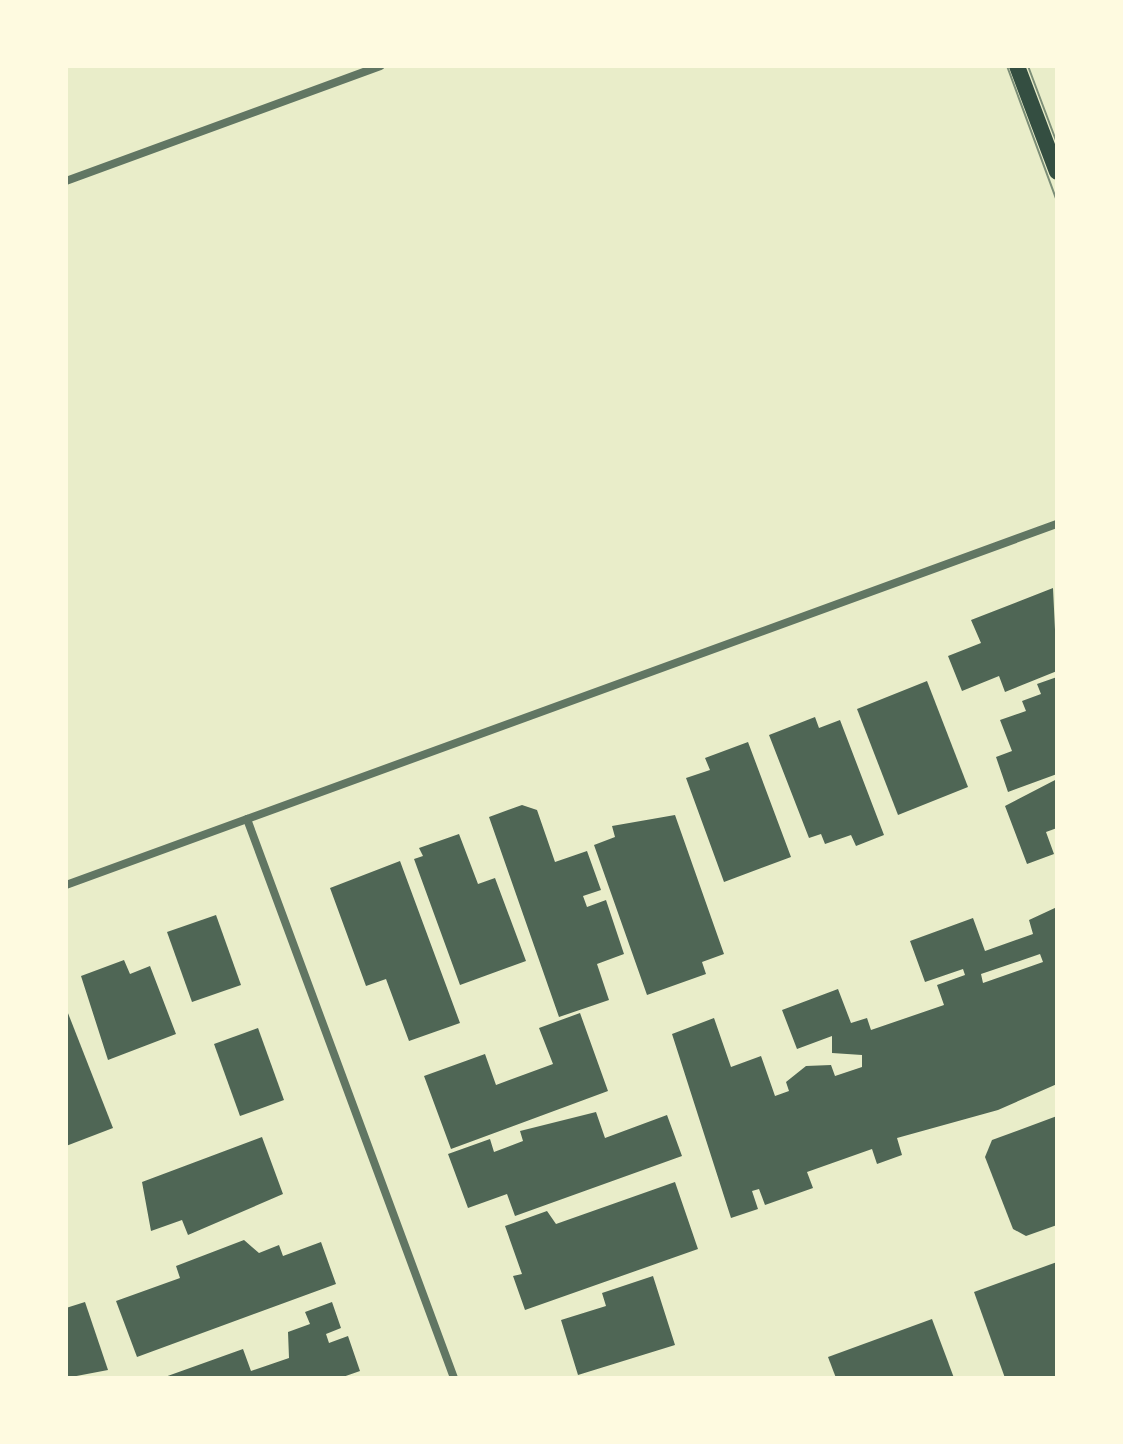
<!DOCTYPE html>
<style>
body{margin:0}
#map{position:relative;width:1123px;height:1444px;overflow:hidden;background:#e9edc9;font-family:"Crimson Pro",serif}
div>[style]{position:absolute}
.building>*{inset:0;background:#4f6655}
.minor>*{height:8px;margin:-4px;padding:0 4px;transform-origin:4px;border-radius:4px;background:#617663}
.secondary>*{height:16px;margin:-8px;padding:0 8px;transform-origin:8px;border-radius:8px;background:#344e41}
.tram>*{height:2px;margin:-1px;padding:0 1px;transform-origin:1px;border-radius:1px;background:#7c8e77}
span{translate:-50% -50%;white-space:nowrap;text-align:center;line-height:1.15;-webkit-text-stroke:7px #fefae0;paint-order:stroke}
.frame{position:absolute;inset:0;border:68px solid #fefae0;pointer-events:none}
</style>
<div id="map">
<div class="building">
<i style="clip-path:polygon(1053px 588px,1057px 671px,1005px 692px,999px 676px,962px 691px,948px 656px,981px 643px,971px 620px)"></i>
<i style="clip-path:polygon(1057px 677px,1057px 774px,1008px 792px,996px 757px,1012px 751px,1000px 720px,1026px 711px,1022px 701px,1041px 694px,1037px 684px)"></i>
<i style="clip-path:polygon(927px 681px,968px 787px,898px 815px,857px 709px)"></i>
<i style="clip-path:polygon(815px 717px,819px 728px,840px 720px,884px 835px,856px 846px,851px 835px,825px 844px,821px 834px,809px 838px,769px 735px)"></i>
<i style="clip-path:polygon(748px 742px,791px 857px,724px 882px,686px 778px,710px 770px,705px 758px)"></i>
<i style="clip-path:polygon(1057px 779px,1057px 828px,1046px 832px,1054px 854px,1027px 864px,1005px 806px)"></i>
<i style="clip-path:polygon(522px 805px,537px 810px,555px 862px,587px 851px,601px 890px,583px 896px,587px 907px,606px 900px,624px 954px,597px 964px,609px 1000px,559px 1017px,489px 817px)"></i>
<i style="clip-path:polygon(675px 815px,724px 954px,702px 962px,706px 974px,647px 995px,594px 845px,615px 837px,612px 826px)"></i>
<i style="clip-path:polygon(459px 834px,478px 884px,495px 878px,526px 961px,460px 985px,414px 859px,423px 856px,419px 848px)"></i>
<i style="clip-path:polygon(400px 861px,460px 1023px,409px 1041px,386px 979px,366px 986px,330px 888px)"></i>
<i style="clip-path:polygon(evenodd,1057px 907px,1057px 1084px,998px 1110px,897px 1138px,902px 1155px,877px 1164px,872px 1149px,807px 1172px,813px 1188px,765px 1205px,759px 1189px,752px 1191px,758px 1209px,731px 1218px,672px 1034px,714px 1018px,731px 1067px,761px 1056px,775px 1096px,789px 1091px,786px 1082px,806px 1066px,831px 1065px,835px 1076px,862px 1067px,862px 1055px,832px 1053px,832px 1036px,797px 1049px,782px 1010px,838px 989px,851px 1023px,867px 1018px,871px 1030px,944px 1005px,937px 985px,965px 975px,963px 969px,925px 982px,910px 941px,973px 918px,985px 951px,1033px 934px,1029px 920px,1057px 907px,1040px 954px,1043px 962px,983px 983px,981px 974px,1040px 954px)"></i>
<i style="clip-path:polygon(216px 915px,241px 985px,192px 1002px,167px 932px)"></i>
<i style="clip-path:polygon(124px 960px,130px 974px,150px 966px,176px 1034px,108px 1060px,81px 976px)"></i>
<i style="clip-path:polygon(66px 1008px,113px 1128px,66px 1146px)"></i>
<i style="clip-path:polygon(580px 1013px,608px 1091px,451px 1149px,424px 1076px,485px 1054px,496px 1085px,553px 1064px,539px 1028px)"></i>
<i style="clip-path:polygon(258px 1028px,284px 1100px,240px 1116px,214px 1044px)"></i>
<i style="clip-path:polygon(596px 1112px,605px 1138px,667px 1115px,682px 1156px,515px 1216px,507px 1194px,468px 1208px,448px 1154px,490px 1139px,494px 1152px,523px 1141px,520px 1131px)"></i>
<i style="clip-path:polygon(1057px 1116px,1057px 1225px,1026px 1236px,1013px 1229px,985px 1157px,992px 1140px)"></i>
<i style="clip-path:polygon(262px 1137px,283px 1194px,188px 1235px,182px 1220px,151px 1231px,142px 1182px)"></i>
<i style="clip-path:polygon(675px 1182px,698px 1249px,525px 1310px,513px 1276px,522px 1274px,505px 1226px,547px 1211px,556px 1224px)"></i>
<i style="clip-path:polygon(244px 1240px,259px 1253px,279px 1245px,283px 1256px,321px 1242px,336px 1284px,137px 1357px,116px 1301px,180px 1278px,176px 1266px)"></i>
<i style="clip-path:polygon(1057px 1262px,1057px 1378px,1005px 1378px,974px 1292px)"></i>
<i style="clip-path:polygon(653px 1276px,675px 1345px,578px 1375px,561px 1320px,606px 1306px,602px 1293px)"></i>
<i style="clip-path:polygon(85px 1302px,108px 1370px,66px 1378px,66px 1308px)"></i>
<i style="clip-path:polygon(332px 1302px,341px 1328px,326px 1334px,329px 1343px,348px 1336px,360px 1371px,340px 1378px,162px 1378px,243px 1349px,251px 1371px,289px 1358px,288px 1332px,310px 1324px,305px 1312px)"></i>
<i style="clip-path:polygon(932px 1319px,954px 1378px,836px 1378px,828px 1357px)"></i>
</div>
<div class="minor">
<i style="left:66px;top:181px;width:335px;rotate:-20.1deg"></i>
<i style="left:247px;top:819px;width:596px;rotate:69.68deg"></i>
<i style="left:66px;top:885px;width:1055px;rotate:-20.02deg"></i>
</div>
<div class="secondary">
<i style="left:1017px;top:66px;width:113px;rotate:69.3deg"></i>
</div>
<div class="tram">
<i style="left:1007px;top:66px;width:144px;rotate:69.7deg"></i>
<i style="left:1028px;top:66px;width:82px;rotate:69.4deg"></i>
</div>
<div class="frame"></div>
</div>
